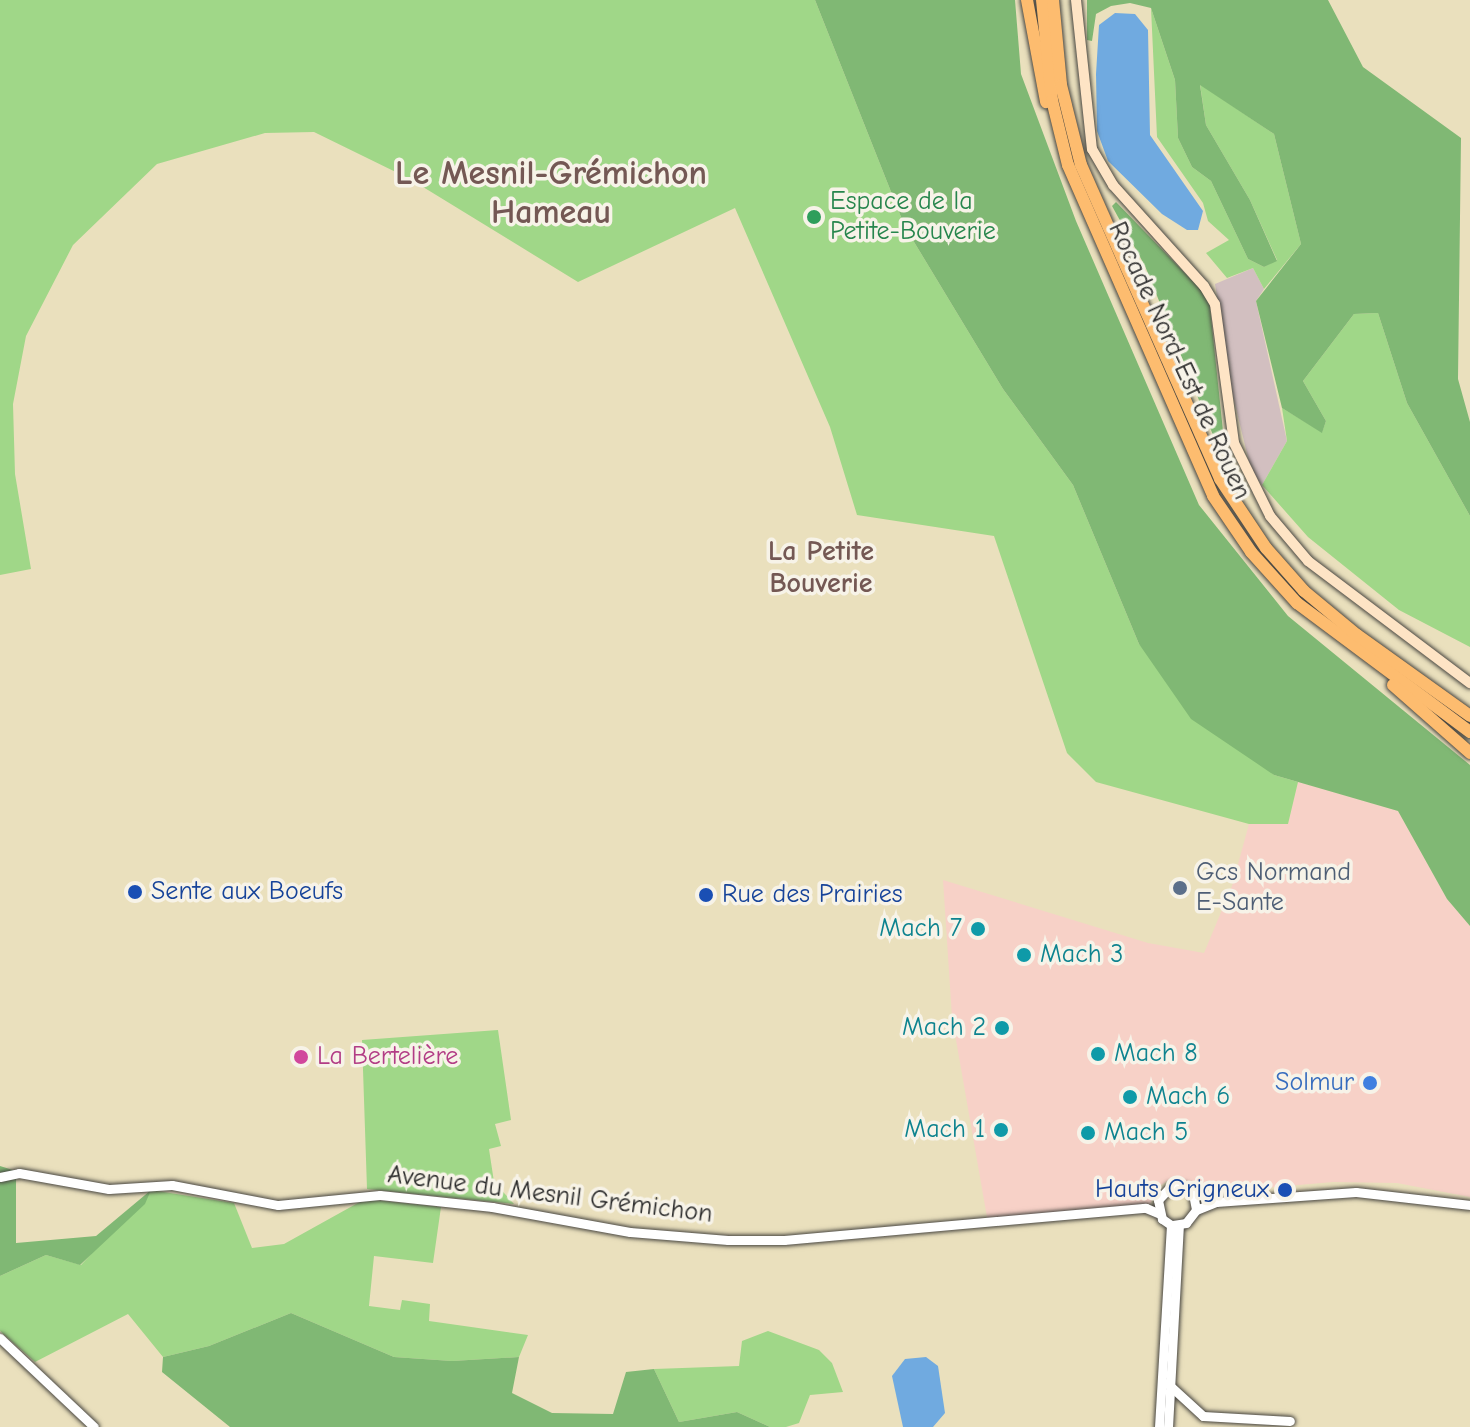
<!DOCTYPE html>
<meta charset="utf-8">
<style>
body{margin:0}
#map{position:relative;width:1470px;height:1427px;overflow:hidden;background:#eae0bd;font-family:"Comic Neue",sans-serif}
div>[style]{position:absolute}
.built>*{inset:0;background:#f7d1c7}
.industrial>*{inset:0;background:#d2bfc0}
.green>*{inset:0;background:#a0d788}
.forest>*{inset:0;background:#80b874}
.water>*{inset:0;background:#70aae0}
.roads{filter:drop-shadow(0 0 2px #484641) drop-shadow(0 0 2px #484641)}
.tertiary>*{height:9px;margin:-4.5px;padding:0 4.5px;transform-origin:4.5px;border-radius:4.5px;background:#fff}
.secondary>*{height:10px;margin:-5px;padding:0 5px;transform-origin:5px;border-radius:5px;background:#fee4c5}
.trunk>*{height:12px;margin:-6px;padding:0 6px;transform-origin:6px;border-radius:6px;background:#fdbc6f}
.dots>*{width:22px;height:22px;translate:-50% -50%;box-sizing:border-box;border:4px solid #f7f3e8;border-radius:50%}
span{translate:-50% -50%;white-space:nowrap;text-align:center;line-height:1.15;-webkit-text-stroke:7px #f7f3e8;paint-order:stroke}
.leisure-label{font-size:26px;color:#27864d}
.left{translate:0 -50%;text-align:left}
.street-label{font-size:26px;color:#2b2b2b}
.service-label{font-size:26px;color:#4e5e75}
.transit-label{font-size:26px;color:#164399}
.right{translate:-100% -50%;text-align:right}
.culture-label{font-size:26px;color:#0d838f}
.hotel-label{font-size:26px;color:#b23c85}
.shop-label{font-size:26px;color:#366cbe}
.neighbourhood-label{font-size:28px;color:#745854;font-weight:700}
.district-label{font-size:34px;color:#745854;font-weight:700}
</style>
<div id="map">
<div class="built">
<i style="clip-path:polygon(1298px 782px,1398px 811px,1447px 899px,1470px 926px,1470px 1197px,1397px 1183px,1333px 1182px,1208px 1193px,1173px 1177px,1157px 1188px,1147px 1212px,988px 1223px,952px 1017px,943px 880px,1148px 943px,1204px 953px,1232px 886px,1249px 824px,1288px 824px)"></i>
</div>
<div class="industrial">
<i style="clip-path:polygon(1253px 268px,1264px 289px,1256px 301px,1287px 441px,1262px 485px,1251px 470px,1233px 396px,1215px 284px)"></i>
</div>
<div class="green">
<i style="clip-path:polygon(0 0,815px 0,905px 227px,1003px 389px,1073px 485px,1139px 644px,1274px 775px,1298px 782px,1288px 824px,1249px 824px,1096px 782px,1067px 753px,994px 536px,857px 515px,830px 427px,735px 208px,578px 282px,410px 179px,314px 132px,265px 133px,157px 164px,73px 245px,26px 336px,13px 404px,15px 474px,31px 569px,0 575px)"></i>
<i style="clip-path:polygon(1151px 8px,1175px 80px,1178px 138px,1192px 167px,1211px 181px,1248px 259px,1264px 267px,1277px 260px,1250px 200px,1206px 125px,1200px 84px,1274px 134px,1301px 244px,1264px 289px,1253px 268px,1227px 278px,1206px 253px,1229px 240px,1208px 221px,1203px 203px,1157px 137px)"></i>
<i style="clip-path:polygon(1378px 313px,1407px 403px,1470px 516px,1470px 647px,1399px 610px,1308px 537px,1262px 485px,1287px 441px,1282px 408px,1322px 432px,1326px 421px,1303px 381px,1354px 314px)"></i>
<i style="clip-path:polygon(498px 1030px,511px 1120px,495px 1124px,501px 1146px,489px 1149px,494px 1182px,514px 1204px,367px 1189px,362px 1040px)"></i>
<i style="clip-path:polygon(151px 1190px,234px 1203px,252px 1248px,284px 1244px,365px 1199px,441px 1207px,433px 1263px,374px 1256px,369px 1306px,400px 1310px,402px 1300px,430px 1304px,429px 1321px,528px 1335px,519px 1357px,452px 1361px,394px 1357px,291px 1313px,209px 1346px,163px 1357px,128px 1314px,35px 1362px,0 1331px,0 1276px,46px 1255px,81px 1265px)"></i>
<i style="clip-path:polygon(768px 1331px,819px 1350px,832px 1363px,843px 1392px,810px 1395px,799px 1423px,786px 1427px,770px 1427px,737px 1412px,679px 1422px,654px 1369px,739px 1366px,742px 1341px)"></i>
</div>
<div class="forest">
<i style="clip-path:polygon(815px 0,1015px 0,1021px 74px,1076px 221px,1199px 505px,1288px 616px,1470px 765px,1470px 926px,1447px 899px,1398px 811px,1274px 775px,1191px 719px,1139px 644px,1073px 485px,1003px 389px,905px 227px)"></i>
<i style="clip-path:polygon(1087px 0,1328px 0,1363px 67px,1461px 138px,1458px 379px,1470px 422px,1470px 516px,1407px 403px,1378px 313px,1354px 314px,1303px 381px,1326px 421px,1322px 433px,1282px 408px,1256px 301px,1301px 244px,1274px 134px,1200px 85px,1206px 125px,1250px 200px,1277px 261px,1264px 267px,1248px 259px,1211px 181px,1192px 167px,1178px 138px,1175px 80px,1151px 8px,1130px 3px,1111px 6px,1096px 14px,1092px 41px,1087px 40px)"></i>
<i style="clip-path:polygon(1116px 202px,1209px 298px,1225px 450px,1215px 440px,1145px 266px,1112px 206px)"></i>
<i style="clip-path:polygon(0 1166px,16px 1171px,16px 1243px,96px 1236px,151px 1190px,145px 1204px,80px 1265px,46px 1255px,0 1276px)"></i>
<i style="clip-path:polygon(291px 1313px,394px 1357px,452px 1361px,519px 1357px,512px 1393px,552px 1413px,613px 1414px,626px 1372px,654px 1369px,679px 1422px,737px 1412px,770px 1427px,230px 1427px,162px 1372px,163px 1357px,209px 1346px)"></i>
</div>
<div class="water">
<i style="clip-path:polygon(1115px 13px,1135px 14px,1148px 30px,1150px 135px,1203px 211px,1198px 230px,1187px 230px,1162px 214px,1108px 161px,1097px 131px,1096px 74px,1099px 25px)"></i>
<i style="clip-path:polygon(926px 1357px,938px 1366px,945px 1413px,933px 1427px,903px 1427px,892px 1376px,905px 1359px)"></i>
</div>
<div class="roads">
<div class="tertiary">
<i style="left:0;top:1177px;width:19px;rotate:-12deg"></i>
<i style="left:19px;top:1173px;width:91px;rotate:10.1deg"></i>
<i style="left:109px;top:1189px;width:63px;rotate:-3.6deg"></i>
<i style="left:172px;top:1185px;width:108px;rotate:10.7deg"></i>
<i style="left:278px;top:1205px;width:102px;rotate:-5.6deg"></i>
<i style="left:380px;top:1195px;width:113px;rotate:6.1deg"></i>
<i style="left:492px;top:1207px;width:140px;rotate:10.3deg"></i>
<i style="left:630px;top:1232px;width:98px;rotate:4.7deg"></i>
<i style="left:728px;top:1240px;width:56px"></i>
<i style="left:784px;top:1240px;width:363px;rotate:-5.1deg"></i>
<i style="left:1146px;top:1208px;width:13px;rotate:23deg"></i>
<i style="left:1193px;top:1194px;width:16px;rotate:79deg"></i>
<i style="left:1196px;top:1210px;width:16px;rotate:128deg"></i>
<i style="left:1186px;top:1223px;width:15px;rotate:172deg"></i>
<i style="left:1171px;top:1225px;width:11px;rotate:-146deg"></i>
<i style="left:1162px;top:1219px;width:19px;rotate:-102deg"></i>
<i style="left:1158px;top:1200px;width:18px;rotate:-47deg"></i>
<i style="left:1170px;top:1187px;width:13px"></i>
<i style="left:1183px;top:1187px;width:36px;rotate:24deg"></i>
<i style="left:1196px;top:1210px;width:22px;rotate:-22deg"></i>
<i style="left:1216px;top:1202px;width:140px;rotate:-4.1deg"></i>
<i style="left:1356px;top:1192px;width:115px;rotate:6.5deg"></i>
<i style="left:0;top:1338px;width:129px;rotate:43.4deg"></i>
<i style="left:1167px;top:1383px;width:49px;rotate:42.5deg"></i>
<i style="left:1203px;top:1416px;width:87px;rotate:3.3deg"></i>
<i style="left:1159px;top:1427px;width:202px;rotate:-86.6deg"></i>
<i style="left:1168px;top:1427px;width:202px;rotate:-86.9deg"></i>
</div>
<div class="secondary">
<i style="left:1076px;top:0;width:150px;rotate:83.9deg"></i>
<i style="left:1092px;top:149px;width:42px;rotate:59.7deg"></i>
<i style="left:1113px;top:185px;width:136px;rotate:48deg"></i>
<i style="left:1204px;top:286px;width:21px;rotate:59deg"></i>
<i style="left:1215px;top:304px;width:140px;rotate:82.2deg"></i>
<i style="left:1234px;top:443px;width:81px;rotate:63.7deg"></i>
<i style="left:1270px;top:516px;width:59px;rotate:49.8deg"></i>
<i style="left:1308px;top:561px;width:203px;rotate:37deg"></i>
</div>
<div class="trunk">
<i style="left:1027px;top:0;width:104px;rotate:79.4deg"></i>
<i style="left:1042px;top:0;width:100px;rotate:84.3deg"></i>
<i style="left:1052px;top:100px;width:67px;rotate:76.2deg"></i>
<i style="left:1068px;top:165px;width:361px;rotate:66.3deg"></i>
<i style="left:1213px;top:496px;width:68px;rotate:55.8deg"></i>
<i style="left:1251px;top:552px;width:69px;rotate:48deg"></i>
<i style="left:1297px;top:603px;width:216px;rotate:36.7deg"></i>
<i style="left:1053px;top:0;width:85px;rotate:84.6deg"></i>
<i style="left:1061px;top:85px;width:82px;rotate:76deg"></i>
<i style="left:1081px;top:165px;width:343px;rotate:66.1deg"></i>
<i style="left:1220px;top:479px;width:83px;rotate:56.3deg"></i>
<i style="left:1266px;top:548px;width:57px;rotate:48.5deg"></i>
<i style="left:1304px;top:591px;width:69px;rotate:39.7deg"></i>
<i style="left:1357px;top:635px;width:139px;rotate:35.6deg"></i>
<i style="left:1393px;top:685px;width:103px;rotate:41.4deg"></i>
</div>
</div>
<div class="dots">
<i style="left:814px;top:217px;background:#2e9e5b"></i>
<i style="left:1180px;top:888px;background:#5c6f8a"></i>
<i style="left:135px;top:892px;background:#1a4fb4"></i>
<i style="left:706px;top:895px;background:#1a4fb4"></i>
<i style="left:978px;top:929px;background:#0f9aa8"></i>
<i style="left:1024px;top:955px;background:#0f9aa8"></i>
<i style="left:1002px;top:1028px;background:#0f9aa8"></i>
<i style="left:1098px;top:1054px;background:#0f9aa8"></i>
<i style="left:301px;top:1057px;background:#d1479c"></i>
<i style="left:1370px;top:1083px;background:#3f7fe0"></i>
<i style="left:1130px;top:1097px;background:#0f9aa8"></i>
<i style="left:1001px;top:1130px;background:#0f9aa8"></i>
<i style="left:1088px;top:1133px;background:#0f9aa8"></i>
<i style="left:1285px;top:1190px;background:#1a4fb4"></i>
</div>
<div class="leisure-label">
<span class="left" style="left:830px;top:217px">Espace de la<br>Petite-Bouverie</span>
</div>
<div class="street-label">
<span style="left:1179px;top:361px;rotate:65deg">Rocade Nord-Est de Rouen</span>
<span style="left:550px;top:1195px;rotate:7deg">Avenue du Mesnil Grémichon</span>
</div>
<div class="service-label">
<span class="left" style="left:1196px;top:888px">Gcs Normand<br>E-Sante</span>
</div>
<div class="transit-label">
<span class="left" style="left:151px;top:892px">Sente aux Boeufs</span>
<span class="left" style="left:722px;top:895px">Rue des Prairies</span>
<span class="right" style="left:1269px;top:1190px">Hauts Grigneux</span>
</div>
<div class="culture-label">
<span class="right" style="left:962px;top:929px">Mach 7</span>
<span class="left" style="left:1040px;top:955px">Mach 3</span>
<span class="right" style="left:986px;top:1028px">Mach 2</span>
<span class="left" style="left:1114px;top:1054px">Mach 8</span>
<span class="left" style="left:1146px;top:1097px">Mach 6</span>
<span class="right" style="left:985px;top:1130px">Mach 1</span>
<span class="left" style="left:1104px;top:1133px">Mach 5</span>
</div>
<div class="hotel-label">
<span class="left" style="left:317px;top:1057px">La Bertelière</span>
</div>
<div class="shop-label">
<span class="right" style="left:1354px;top:1083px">Solmur</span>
</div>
<div class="neighbourhood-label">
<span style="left:821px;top:567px">La Petite<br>Bouverie</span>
</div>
<div class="district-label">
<span style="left:551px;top:193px">Le Mesnil-Grémichon<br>Hameau</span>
</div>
</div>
